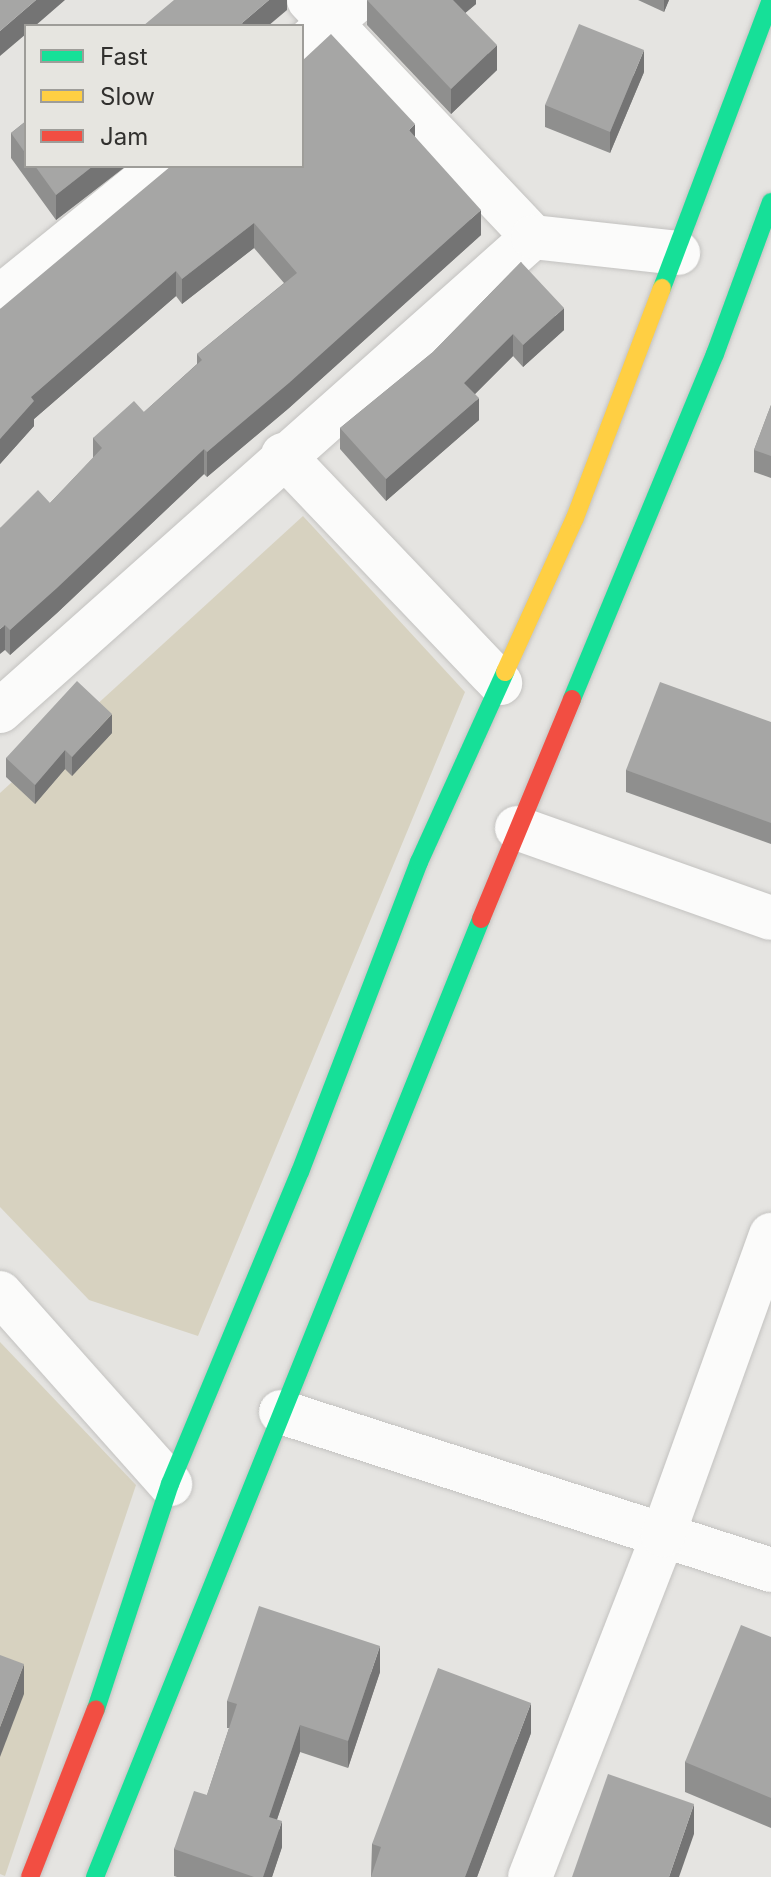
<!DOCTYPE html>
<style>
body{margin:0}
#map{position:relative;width:771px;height:1877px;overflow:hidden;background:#e5e4e1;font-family:Inter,sans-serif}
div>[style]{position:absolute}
.green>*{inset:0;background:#d7d2c0}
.roads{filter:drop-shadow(0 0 2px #c3c2c0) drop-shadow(0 0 2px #c3c2c0)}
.street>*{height:44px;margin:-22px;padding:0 22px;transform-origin:22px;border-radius:22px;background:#fbfbfa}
.fast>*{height:18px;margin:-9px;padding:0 9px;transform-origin:9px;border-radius:9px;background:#16e098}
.slow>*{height:18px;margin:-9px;padding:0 9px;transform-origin:9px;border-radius:9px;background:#ffcf43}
.jam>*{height:18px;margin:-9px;padding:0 9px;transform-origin:9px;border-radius:9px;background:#f24e42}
.wall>*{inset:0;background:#8f8f8e}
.shaded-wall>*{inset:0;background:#747474}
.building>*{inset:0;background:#a6a6a5}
span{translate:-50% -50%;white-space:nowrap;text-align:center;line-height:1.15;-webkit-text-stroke:8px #e6e5e0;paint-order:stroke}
.legend{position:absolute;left:24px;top:24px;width:280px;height:144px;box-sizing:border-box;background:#e6e5e0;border:2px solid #9e9d99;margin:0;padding:10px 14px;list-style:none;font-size:24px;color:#31302e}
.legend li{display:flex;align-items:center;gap:16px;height:40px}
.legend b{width:40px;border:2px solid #9e9d99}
</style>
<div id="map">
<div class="green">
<i style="clip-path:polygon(303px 516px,465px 692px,198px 1336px,89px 1300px,0 1207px,0 793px)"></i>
<i style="clip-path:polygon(0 1342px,136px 1485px,5px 1876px,0 1874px)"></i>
</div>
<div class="roads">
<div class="street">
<i style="left:309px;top:0;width:326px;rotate:46.6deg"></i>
<i style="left:302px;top:47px;width:72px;rotate:-40.5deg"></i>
<i style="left:0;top:297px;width:208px;rotate:-39deg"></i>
<i style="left:283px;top:455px;width:315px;rotate:46.4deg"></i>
<i style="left:0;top:711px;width:713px;rotate:-41.65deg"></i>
<i style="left:533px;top:237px;width:146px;rotate:6.3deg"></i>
<i style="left:517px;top:828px;width:269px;rotate:19.5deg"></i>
<i style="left:0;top:1293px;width:256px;rotate:48.3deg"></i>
<i style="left:281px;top:1412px;width:515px;rotate:17.87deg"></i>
<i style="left:530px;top:1877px;width:367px;rotate:-68.7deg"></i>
<i style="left:663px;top:1535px;width:319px;rotate:-70.2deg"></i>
</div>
<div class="fast">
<i style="left:662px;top:288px;width:308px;rotate:-69.3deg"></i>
<i style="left:572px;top:699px;width:373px;rotate:-67.5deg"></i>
<i style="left:715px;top:354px;width:162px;rotate:-69.8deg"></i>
<i style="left:96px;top:1709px;width:237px;rotate:-71.8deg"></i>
<i style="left:170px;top:1484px;width:338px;rotate:-67.4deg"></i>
<i style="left:300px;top:1172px;width:332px;rotate:-69deg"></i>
<i style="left:419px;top:862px;width:209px;rotate:-65.6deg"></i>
<i style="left:95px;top:1877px;width:1033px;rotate:-68.05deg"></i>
</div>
<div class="slow">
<i style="left:505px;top:672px;width:169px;rotate:-65.6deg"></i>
<i style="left:575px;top:518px;width:246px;rotate:-69.3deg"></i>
</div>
<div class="jam">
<i style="left:481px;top:919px;width:238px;rotate:-67.5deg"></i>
<i style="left:30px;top:1877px;width:180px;rotate:-68.6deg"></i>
</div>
</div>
<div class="wall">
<i style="clip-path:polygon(367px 0,476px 0,476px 4px,465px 13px,497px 70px,451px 114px,367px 25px)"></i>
<i style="clip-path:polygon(638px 0,669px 0,664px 12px)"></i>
<i style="clip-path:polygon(644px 72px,610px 153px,545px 127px,545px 105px)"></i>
<i style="clip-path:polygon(26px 121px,26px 166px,126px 166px,56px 220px,11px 158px,11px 133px)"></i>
<i style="clip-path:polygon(415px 137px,481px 235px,289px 408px,207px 477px,204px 474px,57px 613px,10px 655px,5px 650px,0 528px,50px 503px,93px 458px,93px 438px,144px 412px,197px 364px,197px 354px,284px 283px,254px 248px,182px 304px,176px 296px,34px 419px,34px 426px,0 464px,0 309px)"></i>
<i style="clip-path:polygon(521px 262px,564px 330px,523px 367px,513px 356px,475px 394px,479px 420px,386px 501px,340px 449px,340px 428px,433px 352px)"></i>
<i style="clip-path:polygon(771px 405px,771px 478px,754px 472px,754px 450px)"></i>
<i style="clip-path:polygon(771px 722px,771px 844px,626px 792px,626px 770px)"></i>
<i style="clip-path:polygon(112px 733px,72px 776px,65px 769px,35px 804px,6px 777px,6px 758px)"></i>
<i style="clip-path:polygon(771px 1637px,771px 1828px,685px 1792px,685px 1762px)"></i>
<i style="clip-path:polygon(380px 1672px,348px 1768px,300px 1752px,277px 1819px,282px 1847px,272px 1877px,177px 1877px,174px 1876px,174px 1849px,207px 1795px,229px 1728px,227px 1728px,227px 1701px)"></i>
<i style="clip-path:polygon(531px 1733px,477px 1877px,371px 1877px,372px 1844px)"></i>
</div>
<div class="shaded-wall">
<i style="clip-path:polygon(36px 0,65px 0,35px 26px,26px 26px,26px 34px,0 56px,0 31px)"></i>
<i style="clip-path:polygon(269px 0,287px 0,287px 10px,268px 26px,242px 26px,242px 23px)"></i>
<i style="clip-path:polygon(452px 0,476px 0,476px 4px,452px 24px)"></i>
<i style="clip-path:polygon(664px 0,669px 0,664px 12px)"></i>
<i style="clip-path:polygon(497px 45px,497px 70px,451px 114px,451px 89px)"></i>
<i style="clip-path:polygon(644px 50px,644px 72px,610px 153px,610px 132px)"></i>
<i style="clip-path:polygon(415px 124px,415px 149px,409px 130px)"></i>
<i style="clip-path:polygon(93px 166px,126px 166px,56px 220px,56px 195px)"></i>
<i style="clip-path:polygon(481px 210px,481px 235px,289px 408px,207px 477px,207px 452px)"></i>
<i style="clip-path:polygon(254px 223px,254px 248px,182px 304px,182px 279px)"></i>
<i style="clip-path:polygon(176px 271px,176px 296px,34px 419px,34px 426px,0 464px,0 439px,31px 397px)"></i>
<i style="clip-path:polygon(564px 308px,564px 330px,523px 367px,523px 345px)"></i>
<i style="clip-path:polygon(513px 334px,513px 356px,464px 405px,464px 383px)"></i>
<i style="clip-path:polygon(479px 398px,479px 420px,386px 501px,386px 479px)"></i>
<i style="clip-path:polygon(204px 449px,204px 474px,57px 613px,10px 655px,10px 630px)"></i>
<i style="clip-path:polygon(5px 625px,5px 650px,0 654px,0 629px)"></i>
<i style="clip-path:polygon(112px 714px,112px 733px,72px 776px,72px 757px)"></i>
<i style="clip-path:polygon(65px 750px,65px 769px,35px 804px,35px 785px)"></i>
<i style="clip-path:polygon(380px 1646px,380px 1672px,348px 1768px,348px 1741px)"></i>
<i style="clip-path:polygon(24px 1664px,24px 1694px,0 1757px,0 1727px)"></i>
<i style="clip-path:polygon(531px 1703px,531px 1733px,477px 1877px,465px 1877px)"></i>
<i style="clip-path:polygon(300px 1725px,300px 1752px,269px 1843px,269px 1817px)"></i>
<i style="clip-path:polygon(694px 1804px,694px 1834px,679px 1877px,669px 1877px)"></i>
<i style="clip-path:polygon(282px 1821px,282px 1847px,272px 1877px,263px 1877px)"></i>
</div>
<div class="building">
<i style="clip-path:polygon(0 0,36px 0,0 31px)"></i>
<i style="clip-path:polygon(174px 0,269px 0,242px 23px,245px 26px,143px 26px)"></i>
<i style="clip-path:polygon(367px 0,453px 0,497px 45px,451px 89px)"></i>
<i style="clip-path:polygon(579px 24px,644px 50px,610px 132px,545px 105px)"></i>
<i style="clip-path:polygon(331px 34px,415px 124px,409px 130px,481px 210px,289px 383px,207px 452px,204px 449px,57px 588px,10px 630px,5px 625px,0 629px,0 528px,38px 490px,50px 503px,102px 448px,93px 438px,134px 401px,144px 412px,202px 360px,197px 354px,297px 273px,254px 223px,182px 279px,176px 271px,31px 397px,34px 401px,0 439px,0 309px,171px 166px,302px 166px,302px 61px)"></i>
<i style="clip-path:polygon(26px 121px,26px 154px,11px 133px)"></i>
<i style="clip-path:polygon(35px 166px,93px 166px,56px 195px)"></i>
<i style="clip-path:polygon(521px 262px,564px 308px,523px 345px,513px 334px,464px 383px,479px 398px,386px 479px,340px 428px,433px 352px)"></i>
<i style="clip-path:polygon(771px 405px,771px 456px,754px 450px)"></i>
<i style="clip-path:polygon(77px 681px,112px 714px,72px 757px,65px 750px,35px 785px,6px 758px)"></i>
<i style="clip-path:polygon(660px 682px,771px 722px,771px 823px,626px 770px)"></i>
<i style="clip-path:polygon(259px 1606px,380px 1646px,348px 1741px,300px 1725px,269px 1817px,282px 1821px,263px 1877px,254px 1877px,174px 1849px,194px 1791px,207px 1795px,237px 1704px,227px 1701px)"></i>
<i style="clip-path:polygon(741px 1625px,771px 1637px,771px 1798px,685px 1762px)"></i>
<i style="clip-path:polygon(0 1655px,24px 1664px,0 1727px)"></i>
<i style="clip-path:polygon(438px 1668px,531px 1703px,465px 1877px,371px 1877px,381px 1847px,372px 1844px)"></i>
<i style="clip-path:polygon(608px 1774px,694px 1804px,669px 1877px,572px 1877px)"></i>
</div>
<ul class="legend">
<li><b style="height:10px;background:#16e098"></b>Fast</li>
<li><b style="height:10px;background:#ffcf43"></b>Slow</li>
<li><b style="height:10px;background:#f24e42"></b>Jam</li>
</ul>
</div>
